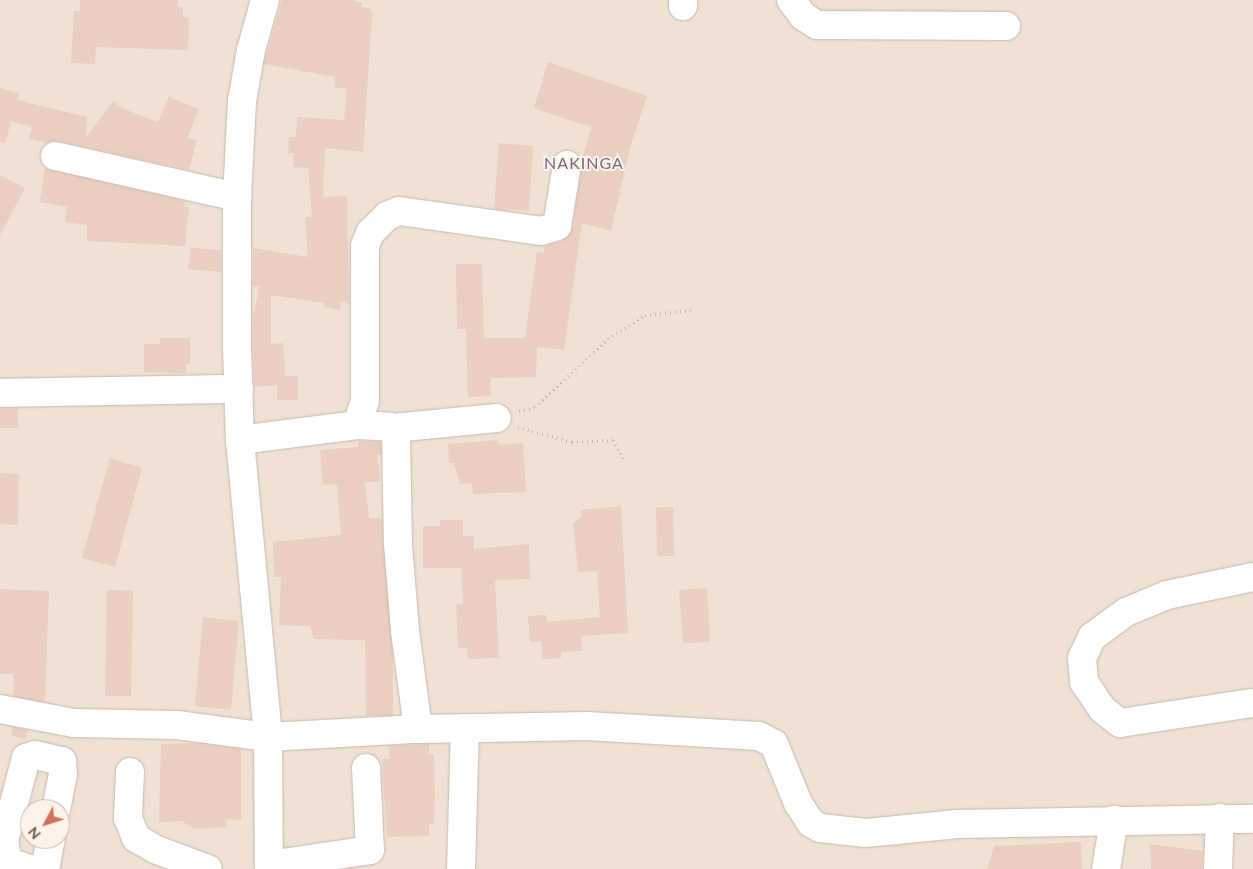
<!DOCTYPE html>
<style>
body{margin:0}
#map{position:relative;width:1253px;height:869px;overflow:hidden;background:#f8efe3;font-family:Lato,sans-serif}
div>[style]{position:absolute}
.residential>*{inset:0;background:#efe1d3}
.building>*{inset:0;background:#eacebf}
.path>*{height:3px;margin-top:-1.5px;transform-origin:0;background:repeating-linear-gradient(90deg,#ceb2a3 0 1px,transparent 0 5px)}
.roads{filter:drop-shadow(0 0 1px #c7b7ac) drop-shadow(0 0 1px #c7b7ac)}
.minor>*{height:28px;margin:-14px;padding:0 14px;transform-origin:14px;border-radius:14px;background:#fff}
span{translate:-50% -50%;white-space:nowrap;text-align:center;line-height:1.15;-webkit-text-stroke:4px #fcf4e9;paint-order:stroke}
.quarter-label{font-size:16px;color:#7b6589;letter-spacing:1px}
.north{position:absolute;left:20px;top:799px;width:50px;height:50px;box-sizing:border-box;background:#fcf4e9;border:1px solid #c3b5ab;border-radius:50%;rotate:230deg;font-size:14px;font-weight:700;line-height:20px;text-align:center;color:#6d574d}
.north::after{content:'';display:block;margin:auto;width:18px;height:22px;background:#d27059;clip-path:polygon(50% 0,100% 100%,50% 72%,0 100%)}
</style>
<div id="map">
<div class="residential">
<i style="clip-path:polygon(evenodd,0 0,1253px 0,1253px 869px,0 869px,0 0,30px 809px,60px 809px,60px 839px,30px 839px,30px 809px)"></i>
</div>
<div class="building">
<i style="clip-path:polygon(80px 0,178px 0,178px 7px,183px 7px,183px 17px,189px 17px,188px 50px,96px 47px,95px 64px,71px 63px,74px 11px,80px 11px)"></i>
<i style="clip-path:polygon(282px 0,353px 0,362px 3px,361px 7px,370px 8px,372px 16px,363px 152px,325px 148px,323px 197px,347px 196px,349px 304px,341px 302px,340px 310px,324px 307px,324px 303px,271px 295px,271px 344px,283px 343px,285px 376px,298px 376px,298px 400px,277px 400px,277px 385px,254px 387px,253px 320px,259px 287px,253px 286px,253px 248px,308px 257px,305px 217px,312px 217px,308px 168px,293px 167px,294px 153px,288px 153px,289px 137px,296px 137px,297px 117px,344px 120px,347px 89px,334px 87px,335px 77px,264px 64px)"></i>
<i style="clip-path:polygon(548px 62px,647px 96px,631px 144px,611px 231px,582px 223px,564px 350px,537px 347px,536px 377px,490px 378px,491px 396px,468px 397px,466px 329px,457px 329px,456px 264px,482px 264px,484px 338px,525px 338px,537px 252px,544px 253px,545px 246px,562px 241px,572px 229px,582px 161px,591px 127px,534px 108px)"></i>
<i style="clip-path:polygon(0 88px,19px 93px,17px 100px,87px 117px,86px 138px,113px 101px,124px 109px,158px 122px,169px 97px,199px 109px,187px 138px,197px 140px,189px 170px,58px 141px,48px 143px,29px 139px,32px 127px,11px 121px,5px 143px,0 142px)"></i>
<i style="clip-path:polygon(499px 143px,533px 146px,529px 211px,494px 209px)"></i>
<i style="clip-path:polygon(45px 168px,185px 201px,184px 207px,189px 207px,185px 246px,87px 241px,87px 225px,65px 222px,67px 207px,40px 202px)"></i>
<i style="clip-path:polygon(0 175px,25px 188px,0 235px)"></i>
<i style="clip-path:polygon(191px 248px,221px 250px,221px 272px,188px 269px)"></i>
<i style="clip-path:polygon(160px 338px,190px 338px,190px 364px,186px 364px,186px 373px,144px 372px,144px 344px,160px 344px)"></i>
<i style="clip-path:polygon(18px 408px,18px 428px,0 428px,0 409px)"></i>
<i style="clip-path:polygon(498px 440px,499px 445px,523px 443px,526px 492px,473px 494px,472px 483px,460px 484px,454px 463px,449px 463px,448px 444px)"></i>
<i style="clip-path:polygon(358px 441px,381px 442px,381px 455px,377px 455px,381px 481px,365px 483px,369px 518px,382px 518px,393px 656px,393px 715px,366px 716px,365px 640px,314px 639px,310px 626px,279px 625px,281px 577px,274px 577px,273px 542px,341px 535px,337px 484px,323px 485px,320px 450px,358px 447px)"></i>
<i style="clip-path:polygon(110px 458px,142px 468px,115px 567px,82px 558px)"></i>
<i style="clip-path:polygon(0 473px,19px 474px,18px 525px,0 524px)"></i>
<i style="clip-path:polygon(621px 506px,628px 633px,581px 636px,582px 651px,561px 652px,561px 658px,543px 659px,541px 641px,530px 642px,528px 616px,546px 615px,547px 622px,600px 617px,597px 571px,578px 572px,573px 522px,581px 518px,581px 510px)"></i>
<i style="clip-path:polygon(656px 507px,673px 507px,674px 556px,657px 556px)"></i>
<i style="clip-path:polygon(440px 520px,463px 520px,463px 536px,474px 536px,474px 549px,529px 544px,530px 579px,495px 580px,499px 658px,468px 659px,467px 648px,458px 648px,456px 604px,463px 604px,461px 568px,423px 568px,423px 526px,440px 526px)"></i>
<i style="clip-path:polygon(707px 588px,710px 642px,683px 643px,679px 590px)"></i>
<i style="clip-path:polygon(0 589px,49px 591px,45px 702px,13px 696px,14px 674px,0 674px)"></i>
<i style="clip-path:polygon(107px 590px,133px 591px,131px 696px,105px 696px)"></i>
<i style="clip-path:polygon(203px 617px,239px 621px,231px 710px,195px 706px)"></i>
<i style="clip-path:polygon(12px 727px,28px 730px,26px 739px,12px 736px)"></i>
<i style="clip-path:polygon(193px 743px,241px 749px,241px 820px,227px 819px,226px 827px,195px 829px,182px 821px,159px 822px,161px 744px)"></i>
<i style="clip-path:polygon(429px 744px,429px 754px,434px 754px,435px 794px,434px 824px,429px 824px,429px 836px,387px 837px,382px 759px,390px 759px,389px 746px)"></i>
<i style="clip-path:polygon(1081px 842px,1082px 869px,987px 869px,994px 846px)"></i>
<i style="clip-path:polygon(1150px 844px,1203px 851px,1202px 869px,1151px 869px)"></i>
</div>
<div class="path">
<i style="left:519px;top:411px;width:16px;rotate:-14deg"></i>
<i style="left:535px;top:407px;width:100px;rotate:-43deg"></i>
<i style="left:608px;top:339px;width:44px;rotate:-33deg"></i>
<i style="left:645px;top:315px;width:46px;rotate:-6.2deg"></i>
<i style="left:518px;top:427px;width:56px;rotate:15.5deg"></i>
<i style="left:572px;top:442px;width:41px;rotate:-2.8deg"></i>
<i style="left:613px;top:440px;width:22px;rotate:60deg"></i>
</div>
<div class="roads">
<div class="minor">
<i style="left:265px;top:0;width:52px;rotate:105.6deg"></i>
<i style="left:251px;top:50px;width:52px;rotate:100deg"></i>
<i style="left:242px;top:101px;width:96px;rotate:93deg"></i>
<i style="left:237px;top:197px;width:150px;rotate:90deg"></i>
<i style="left:237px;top:347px;width:93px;rotate:88.2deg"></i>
<i style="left:240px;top:440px;width:298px;rotate:84.6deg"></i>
<i style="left:268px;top:737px;width:132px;rotate:89.6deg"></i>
<i style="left:683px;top:0;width:6px;rotate:90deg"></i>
<i style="left:791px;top:0;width:20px;rotate:53deg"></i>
<i style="left:803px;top:16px;width:17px;rotate:33deg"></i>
<i style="left:817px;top:25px;width:189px;rotate:0.3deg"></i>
<i style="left:55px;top:156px;width:187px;rotate:12.7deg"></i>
<i style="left:0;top:393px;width:239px;rotate:-1deg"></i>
<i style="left:357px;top:425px;width:25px;rotate:-72deg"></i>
<i style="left:365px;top:401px;width:155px;rotate:-90deg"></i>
<i style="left:365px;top:246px;width:14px;rotate:-69deg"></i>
<i style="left:370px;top:233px;width:24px;rotate:-45deg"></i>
<i style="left:387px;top:216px;width:13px;rotate:-23deg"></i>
<i style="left:399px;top:211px;width:143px;rotate:8deg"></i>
<i style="left:541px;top:231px;width:17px;rotate:-17deg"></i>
<i style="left:557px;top:226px;width:62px;rotate:-80.7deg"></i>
<i style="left:393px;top:428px;width:104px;rotate:-5.5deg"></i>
<i style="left:240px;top:440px;width:118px;rotate:-7.3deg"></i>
<i style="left:357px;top:425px;width:33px;rotate:3deg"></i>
<i style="left:390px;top:427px;width:8px;rotate:45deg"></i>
<i style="left:396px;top:433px;width:111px;rotate:89deg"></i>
<i style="left:398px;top:544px;width:87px;rotate:85.4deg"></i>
<i style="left:405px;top:631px;width:99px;rotate:82.4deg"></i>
<i style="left:1253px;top:577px;width:88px;rotate:168.2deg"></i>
<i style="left:1167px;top:595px;width:44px;rotate:157.5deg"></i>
<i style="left:1126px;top:612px;width:42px;rotate:143.7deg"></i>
<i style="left:1092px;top:637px;width:23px;rotate:115deg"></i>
<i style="left:1082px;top:658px;width:24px;rotate:85deg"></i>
<i style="left:1084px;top:682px;width:32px;rotate:56deg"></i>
<i style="left:1102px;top:709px;width:23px;rotate:38deg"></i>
<i style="left:1120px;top:723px;width:134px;rotate:-8.6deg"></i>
<i style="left:0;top:709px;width:75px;rotate:10.7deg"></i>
<i style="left:74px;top:723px;width:103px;rotate:1.1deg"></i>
<i style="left:177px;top:725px;width:92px;rotate:7.5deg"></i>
<i style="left:268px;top:737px;width:150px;rotate:-3.1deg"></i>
<i style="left:418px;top:729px;width:169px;rotate:-1deg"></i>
<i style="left:587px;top:726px;width:172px;rotate:3.3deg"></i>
<i style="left:759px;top:736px;width:17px;rotate:28deg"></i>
<i style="left:774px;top:744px;width:64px;rotate:67.9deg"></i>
<i style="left:798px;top:803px;width:24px;rotate:57deg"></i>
<i style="left:811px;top:823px;width:10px;rotate:29deg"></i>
<i style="left:820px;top:828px;width:46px;rotate:6.2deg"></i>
<i style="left:866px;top:833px;width:92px;rotate:-5.6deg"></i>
<i style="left:958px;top:824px;width:295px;rotate:-1deg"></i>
<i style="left:130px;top:772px;width:46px;rotate:92.5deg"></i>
<i style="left:128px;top:818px;width:22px;rotate:68deg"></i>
<i style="left:136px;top:838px;width:24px;rotate:30deg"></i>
<i style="left:157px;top:850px;width:54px;rotate:20.4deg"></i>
<i style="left:269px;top:865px;width:102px;rotate:-8.4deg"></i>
<i style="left:370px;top:850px;width:82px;rotate:-92.8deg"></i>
<i style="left:30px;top:869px;width:23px;rotate:-162deg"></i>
<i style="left:8px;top:862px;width:21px;rotate:-101deg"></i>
<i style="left:4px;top:841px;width:86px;rotate:-75.2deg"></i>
<i style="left:26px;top:758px;width:9px;rotate:-18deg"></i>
<i style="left:35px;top:755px;width:28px;rotate:13deg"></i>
<i style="left:62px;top:761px;width:13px;rotate:86deg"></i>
<i style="left:63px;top:774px;width:36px;rotate:101deg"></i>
<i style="left:45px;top:869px;width:31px;rotate:-79deg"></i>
<i style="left:461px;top:869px;width:141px;rotate:-88.4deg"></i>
<i style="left:1106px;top:869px;width:50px;rotate:-80.7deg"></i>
<i style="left:1218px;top:869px;width:51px;rotate:-87.8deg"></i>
</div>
</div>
<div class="quarter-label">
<span style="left:584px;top:163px">NAKINGA</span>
</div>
<div class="north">N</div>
</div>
